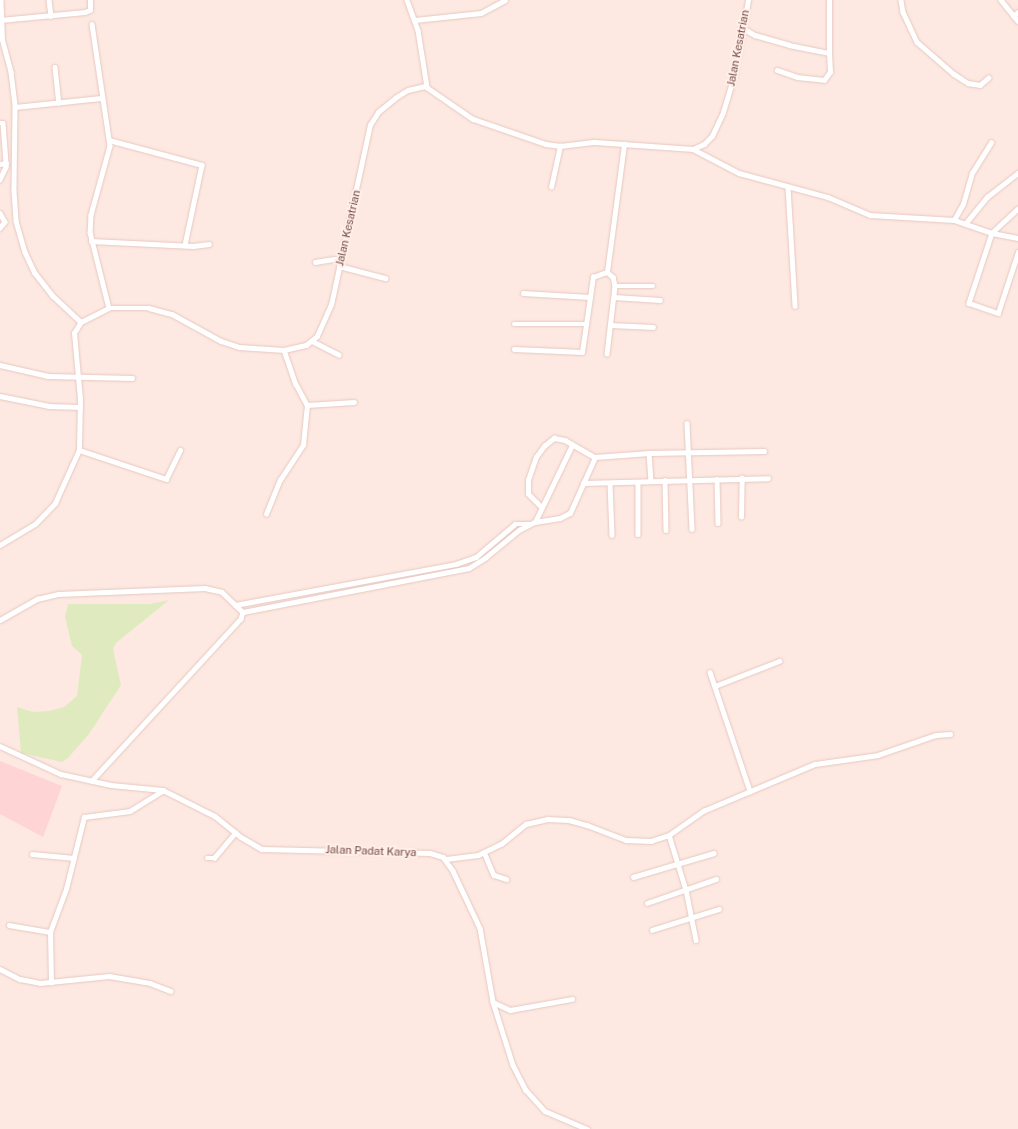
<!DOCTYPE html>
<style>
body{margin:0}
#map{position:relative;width:1018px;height:1129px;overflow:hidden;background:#fde9e1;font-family:"Public Sans",sans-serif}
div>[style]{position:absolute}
.commercial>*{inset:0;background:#fed4d4}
.green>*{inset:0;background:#dfebbf}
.roads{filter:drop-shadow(0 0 1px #e7c7c1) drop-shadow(0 0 1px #e7c7c1)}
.street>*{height:4.5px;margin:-2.25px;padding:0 2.25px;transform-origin:2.25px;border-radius:2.25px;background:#fff}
span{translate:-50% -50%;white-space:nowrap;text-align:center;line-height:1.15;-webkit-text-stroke:4px #ffefe8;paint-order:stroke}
.street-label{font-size:11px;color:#754947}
</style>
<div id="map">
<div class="commercial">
<i style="clip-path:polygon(0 761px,62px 786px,43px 837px,0 814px)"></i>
</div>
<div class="green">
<i style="clip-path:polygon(169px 600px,116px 643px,113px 649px,121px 685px,89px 734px,68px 758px,62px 762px,21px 753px,17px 707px,33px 712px,49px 711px,64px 707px,77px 696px,82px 655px,72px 646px,65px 617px,68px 604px,150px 604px)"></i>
</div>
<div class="roads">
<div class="street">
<i style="left:1px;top:0;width:38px;rotate:88deg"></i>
<i style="left:2px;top:38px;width:35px;rotate:75deg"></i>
<i style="left:11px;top:72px;width:35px;rotate:83deg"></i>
<i style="left:15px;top:107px;width:84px;rotate:90.7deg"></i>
<i style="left:14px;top:191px;width:30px;rotate:86deg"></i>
<i style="left:16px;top:221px;width:32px;rotate:74deg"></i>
<i style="left:25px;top:252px;width:23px;rotate:65deg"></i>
<i style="left:35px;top:273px;width:29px;rotate:52deg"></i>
<i style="left:53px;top:296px;width:38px;rotate:43deg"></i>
<i style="left:49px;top:0;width:16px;rotate:83deg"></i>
<i style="left:407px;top:0;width:32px;rotate:70deg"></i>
<i style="left:418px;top:30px;width:58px;rotate:81deg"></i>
<i style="left:901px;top:0;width:12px;rotate:81deg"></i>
<i style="left:903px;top:12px;width:33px;rotate:65deg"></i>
<i style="left:917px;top:42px;width:49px;rotate:40.9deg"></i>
<i style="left:954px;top:74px;width:17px;rotate:33deg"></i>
<i style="left:968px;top:83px;width:12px;rotate:9deg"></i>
<i style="left:980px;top:85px;width:11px;rotate:-41deg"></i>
<i style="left:1001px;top:0;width:27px;rotate:51deg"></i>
<i style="left:1013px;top:16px;width:6px;rotate:-39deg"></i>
<i style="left:0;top:20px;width:85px;rotate:-5.4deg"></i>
<i style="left:85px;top:12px;width:5px;rotate:-22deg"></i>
<i style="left:90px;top:10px;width:10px;rotate:-90deg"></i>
<i style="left:415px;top:20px;width:66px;rotate:-6.1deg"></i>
<i style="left:481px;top:13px;width:27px;rotate:-28deg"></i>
<i style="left:92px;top:24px;width:123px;rotate:81.6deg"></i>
<i style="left:110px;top:146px;width:72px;rotate:105.4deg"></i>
<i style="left:91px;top:215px;width:17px;rotate:93deg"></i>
<i style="left:90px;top:232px;width:78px;rotate:76deg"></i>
<i style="left:741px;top:27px;width:16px;rotate:30deg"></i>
<i style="left:755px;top:35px;width:35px;rotate:16deg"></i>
<i style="left:789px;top:45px;width:41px;rotate:11.3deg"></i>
<i style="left:829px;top:53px;width:53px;rotate:-90deg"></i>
<i style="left:55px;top:67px;width:36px;rotate:84deg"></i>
<i style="left:777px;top:70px;width:21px;rotate:19deg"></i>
<i style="left:797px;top:77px;width:27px;rotate:6deg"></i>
<i style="left:824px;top:80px;width:10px;rotate:-53deg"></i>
<i style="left:830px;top:72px;width:19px;rotate:-93deg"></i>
<i style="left:15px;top:107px;width:86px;rotate:-6deg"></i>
<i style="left:0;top:123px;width:3px"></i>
<i style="left:3px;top:123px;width:40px;rotate:85.7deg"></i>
<i style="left:109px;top:140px;width:96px;rotate:15deg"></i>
<i style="left:202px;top:165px;width:82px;rotate:102deg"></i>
<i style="left:693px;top:149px;width:52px;rotate:27.6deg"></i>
<i style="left:739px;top:173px;width:92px;rotate:15.1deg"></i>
<i style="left:828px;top:197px;width:46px;rotate:23.2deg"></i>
<i style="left:870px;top:215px;width:84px;rotate:3.4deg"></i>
<i style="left:954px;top:220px;width:40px;rotate:18.9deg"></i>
<i style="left:992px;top:233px;width:26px;rotate:11deg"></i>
<i style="left:0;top:164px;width:6px;rotate:-9deg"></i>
<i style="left:6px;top:163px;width:4px;rotate:90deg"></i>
<i style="left:6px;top:167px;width:14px;rotate:115deg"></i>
<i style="left:551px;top:187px;width:42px;rotate:-77.6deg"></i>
<i style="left:788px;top:187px;width:119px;rotate:86.6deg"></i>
<i style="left:1018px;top:209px;width:35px;rotate:137deg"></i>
<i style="left:992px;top:233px;width:74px;rotate:108.2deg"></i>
<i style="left:969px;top:303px;width:31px;rotate:19deg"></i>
<i style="left:998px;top:313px;width:64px;rotate:-71.8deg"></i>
<i style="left:0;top:213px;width:10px;rotate:61deg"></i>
<i style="left:5px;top:222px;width:8px;rotate:130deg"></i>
<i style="left:954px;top:220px;width:18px;rotate:-61deg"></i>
<i style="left:963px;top:204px;width:32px;rotate:-74deg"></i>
<i style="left:972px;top:173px;width:36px;rotate:-58deg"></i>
<i style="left:965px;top:224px;width:35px;rotate:-51deg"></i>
<i style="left:987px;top:197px;width:39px;rotate:-38deg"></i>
<i style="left:91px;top:241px;width:102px;rotate:2.8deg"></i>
<i style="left:193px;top:246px;width:16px;rotate:-7deg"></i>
<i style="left:315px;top:262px;width:26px;rotate:-9deg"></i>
<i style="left:339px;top:266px;width:48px;rotate:14.6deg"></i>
<i style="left:607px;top:272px;width:8px;rotate:40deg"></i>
<i style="left:613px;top:277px;width:9px;rotate:77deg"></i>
<i style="left:615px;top:286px;width:68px;rotate:96.7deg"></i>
<i style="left:615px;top:286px;width:38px"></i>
<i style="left:523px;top:293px;width:67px;rotate:3.4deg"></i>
<i style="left:614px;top:297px;width:46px;rotate:3.7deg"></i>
<i style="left:514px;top:324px;width:72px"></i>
<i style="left:611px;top:325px;width:42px;rotate:2.7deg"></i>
<i style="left:312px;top:341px;width:30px;rotate:27deg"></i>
<i style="left:514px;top:349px;width:68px;rotate:2.5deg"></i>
<i style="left:582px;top:352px;width:76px;rotate:-81.7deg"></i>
<i style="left:593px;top:277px;width:15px;rotate:-20deg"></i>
<i style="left:607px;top:272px;width:129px;rotate:-82.4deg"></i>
<i style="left:284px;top:350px;width:36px;rotate:71deg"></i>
<i style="left:296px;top:384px;width:24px;rotate:62deg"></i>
<i style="left:307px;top:405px;width:47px;rotate:-3.7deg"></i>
<i style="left:0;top:365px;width:49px;rotate:12.9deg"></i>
<i style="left:48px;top:376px;width:84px;rotate:1.4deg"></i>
<i style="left:0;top:396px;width:50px;rotate:11.5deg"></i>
<i style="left:49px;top:406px;width:31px;rotate:2deg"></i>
<i style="left:687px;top:423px;width:106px;rotate:87.3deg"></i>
<i style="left:79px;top:450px;width:92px;rotate:18.4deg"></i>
<i style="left:166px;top:479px;width:32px;rotate:-64deg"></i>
<i style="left:649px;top:453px;width:115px;rotate:-1deg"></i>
<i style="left:717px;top:479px;width:44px;rotate:88.7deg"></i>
<i style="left:665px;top:480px;width:50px;rotate:88.9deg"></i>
<i style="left:638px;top:482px;width:52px;rotate:90deg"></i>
<i style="left:583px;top:483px;width:185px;rotate:-1.5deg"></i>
<i style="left:610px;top:483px;width:52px;rotate:87.8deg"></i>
<i style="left:541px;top:507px;width:18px;rotate:-135deg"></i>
<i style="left:528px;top:494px;width:14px;rotate:-90deg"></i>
<i style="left:528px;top:480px;width:24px;rotate:-71deg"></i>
<i style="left:536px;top:457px;width:14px;rotate:-54deg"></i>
<i style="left:544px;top:446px;width:13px;rotate:-39deg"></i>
<i style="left:554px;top:438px;width:11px;rotate:10deg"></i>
<i style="left:565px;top:440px;width:34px;rotate:30deg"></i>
<i style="left:595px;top:457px;width:54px;rotate:-4.2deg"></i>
<i style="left:649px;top:453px;width:28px;rotate:86deg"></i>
<i style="left:266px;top:514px;width:37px;rotate:-68deg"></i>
<i style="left:280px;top:480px;width:42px;rotate:-56.7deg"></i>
<i style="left:303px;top:445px;width:40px;rotate:-84.3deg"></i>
<i style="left:741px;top:517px;width:39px;rotate:-89deg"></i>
<i style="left:535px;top:522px;width:85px;rotate:-64.3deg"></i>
<i style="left:0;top:545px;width:41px;rotate:-31deg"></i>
<i style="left:35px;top:524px;width:29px;rotate:-46deg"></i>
<i style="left:55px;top:503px;width:58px;rotate:-65.6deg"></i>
<i style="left:79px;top:450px;width:51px;rotate:-88.9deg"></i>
<i style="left:80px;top:399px;width:66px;rotate:-95.2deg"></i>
<i style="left:74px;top:333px;width:13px;rotate:-58deg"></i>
<i style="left:81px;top:322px;width:31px;rotate:-27deg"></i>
<i style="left:109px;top:308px;width:40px"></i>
<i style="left:149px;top:308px;width:24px;rotate:15deg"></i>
<i style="left:172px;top:314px;width:56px;rotate:28.9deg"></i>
<i style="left:221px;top:341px;width:19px;rotate:18deg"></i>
<i style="left:239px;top:347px;width:45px;rotate:3.8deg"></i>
<i style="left:284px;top:350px;width:23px;rotate:-13deg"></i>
<i style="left:306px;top:345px;width:14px;rotate:-39deg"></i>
<i style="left:317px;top:336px;width:34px;rotate:-66deg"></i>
<i style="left:331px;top:305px;width:184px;rotate:-77.8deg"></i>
<i style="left:370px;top:125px;width:15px;rotate:-58deg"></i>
<i style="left:378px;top:112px;width:22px;rotate:-39deg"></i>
<i style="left:395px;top:98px;width:15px;rotate:-32deg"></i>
<i style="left:408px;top:90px;width:17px;rotate:-13deg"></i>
<i style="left:425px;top:86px;width:58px;rotate:34.5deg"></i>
<i style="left:473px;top:119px;width:77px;rotate:18.9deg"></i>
<i style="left:546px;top:144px;width:14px;rotate:8deg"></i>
<i style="left:560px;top:146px;width:35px;rotate:-7deg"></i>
<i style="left:595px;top:142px;width:98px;rotate:4.1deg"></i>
<i style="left:693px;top:149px;width:12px;rotate:-24deg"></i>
<i style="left:704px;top:144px;width:11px;rotate:-45deg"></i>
<i style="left:712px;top:136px;width:26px;rotate:-65deg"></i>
<i style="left:723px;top:112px;width:39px;rotate:-73deg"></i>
<i style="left:734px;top:75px;width:76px;rotate:-79.4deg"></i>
<i style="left:235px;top:605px;width:225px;rotate:-10.5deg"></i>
<i style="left:456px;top:564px;width:21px;rotate:-19deg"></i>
<i style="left:476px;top:557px;width:51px;rotate:-40.2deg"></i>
<i style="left:515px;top:524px;width:15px"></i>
<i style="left:243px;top:612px;width:230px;rotate:-11deg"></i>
<i style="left:469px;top:568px;width:19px;rotate:-32deg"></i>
<i style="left:485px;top:558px;width:44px;rotate:-39.5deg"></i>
<i style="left:519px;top:530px;width:18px;rotate:-27deg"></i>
<i style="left:535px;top:522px;width:25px;rotate:-9deg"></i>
<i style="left:560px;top:518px;width:11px;rotate:-27deg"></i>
<i style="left:570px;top:513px;width:61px;rotate:-65.9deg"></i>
<i style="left:0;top:620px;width:43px;rotate:-29.6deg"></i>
<i style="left:37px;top:599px;width:22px;rotate:-13deg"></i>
<i style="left:58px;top:594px;width:147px;rotate:-2.3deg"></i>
<i style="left:205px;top:588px;width:17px;rotate:13deg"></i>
<i style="left:222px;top:592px;width:29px;rotate:44deg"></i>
<i style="left:243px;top:612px;width:7px;rotate:106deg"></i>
<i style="left:241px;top:619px;width:220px;rotate:132.6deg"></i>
<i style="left:710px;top:672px;width:126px;rotate:71.4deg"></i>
<i style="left:715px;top:686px;width:69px;rotate:-21.3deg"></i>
<i style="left:0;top:746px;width:67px;rotate:24.7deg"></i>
<i style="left:61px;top:774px;width:51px;rotate:12.4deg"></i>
<i style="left:111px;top:785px;width:52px;rotate:5.5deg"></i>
<i style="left:163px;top:790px;width:58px;rotate:26.6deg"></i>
<i style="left:215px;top:816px;width:33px;rotate:39deg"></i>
<i style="left:241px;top:837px;width:24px;rotate:30deg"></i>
<i style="left:262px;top:849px;width:168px;rotate:1.4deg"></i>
<i style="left:430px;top:853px;width:14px;rotate:17deg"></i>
<i style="left:443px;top:857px;width:17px;rotate:54deg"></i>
<i style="left:453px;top:871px;width:63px;rotate:64.7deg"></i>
<i style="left:480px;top:928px;width:75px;rotate:80deg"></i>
<i style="left:493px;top:1002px;width:66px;rotate:72.4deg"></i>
<i style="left:513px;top:1065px;width:28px;rotate:63deg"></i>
<i style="left:526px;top:1090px;width:28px;rotate:48deg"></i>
<i style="left:545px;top:1111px;width:46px;rotate:23.2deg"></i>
<i style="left:669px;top:835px;width:58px;rotate:72.8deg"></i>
<i style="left:686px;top:890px;width:51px;rotate:78.7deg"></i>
<i style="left:484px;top:852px;width:25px;rotate:67deg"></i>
<i style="left:494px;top:875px;width:13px;rotate:18deg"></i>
<i style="left:32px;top:854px;width:42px;rotate:5.4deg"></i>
<i style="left:207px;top:858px;width:7px"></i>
<i style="left:214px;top:858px;width:33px;rotate:-50deg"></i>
<i style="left:446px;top:859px;width:32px;rotate:-7deg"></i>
<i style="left:478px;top:855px;width:25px;rotate:-26deg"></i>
<i style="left:501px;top:844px;width:32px;rotate:-39deg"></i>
<i style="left:526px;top:824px;width:23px;rotate:-13deg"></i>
<i style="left:548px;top:819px;width:21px;rotate:3deg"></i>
<i style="left:569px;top:820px;width:19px;rotate:16deg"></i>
<i style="left:587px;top:825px;width:42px;rotate:21deg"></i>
<i style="left:626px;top:840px;width:25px;rotate:2deg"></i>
<i style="left:651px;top:841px;width:19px;rotate:-18deg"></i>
<i style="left:669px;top:835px;width:42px;rotate:-35.2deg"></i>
<i style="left:703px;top:811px;width:121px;rotate:-22.8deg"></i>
<i style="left:815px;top:764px;width:64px;rotate:-8.1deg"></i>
<i style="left:878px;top:755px;width:61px;rotate:-19deg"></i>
<i style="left:936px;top:735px;width:14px;rotate:-4deg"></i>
<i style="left:633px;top:877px;width:84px;rotate:-16.5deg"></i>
<i style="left:647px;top:903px;width:73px;rotate:-19.2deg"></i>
<i style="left:9px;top:925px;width:42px;rotate:9.7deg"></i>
<i style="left:652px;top:930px;width:70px;rotate:-17.4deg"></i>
<i style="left:0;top:969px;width:22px;rotate:27deg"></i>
<i style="left:20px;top:979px;width:20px;rotate:11deg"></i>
<i style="left:40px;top:983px;width:69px;rotate:-5.8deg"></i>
<i style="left:109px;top:976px;width:42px;rotate:9.7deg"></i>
<i style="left:150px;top:983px;width:22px;rotate:21deg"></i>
<i style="left:51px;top:983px;width:51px;rotate:-91.1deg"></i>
<i style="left:50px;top:932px;width:46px;rotate:-69.6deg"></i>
<i style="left:66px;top:889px;width:74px;rotate:-76deg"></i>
<i style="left:84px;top:817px;width:46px;rotate:-7.4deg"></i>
<i style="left:130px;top:811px;width:39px;rotate:-32deg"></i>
<i style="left:493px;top:1002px;width:19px;rotate:25deg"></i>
<i style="left:510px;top:1010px;width:63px;rotate:-10.1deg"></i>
</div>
</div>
<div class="street-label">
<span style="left:738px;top:48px;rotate:-79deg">Jalan Kesatrian</span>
<span style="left:348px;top:228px;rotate:-77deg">Jalan Kesatrian</span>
<span style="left:371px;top:851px;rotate:2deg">Jalan Padat Karya</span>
</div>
</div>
